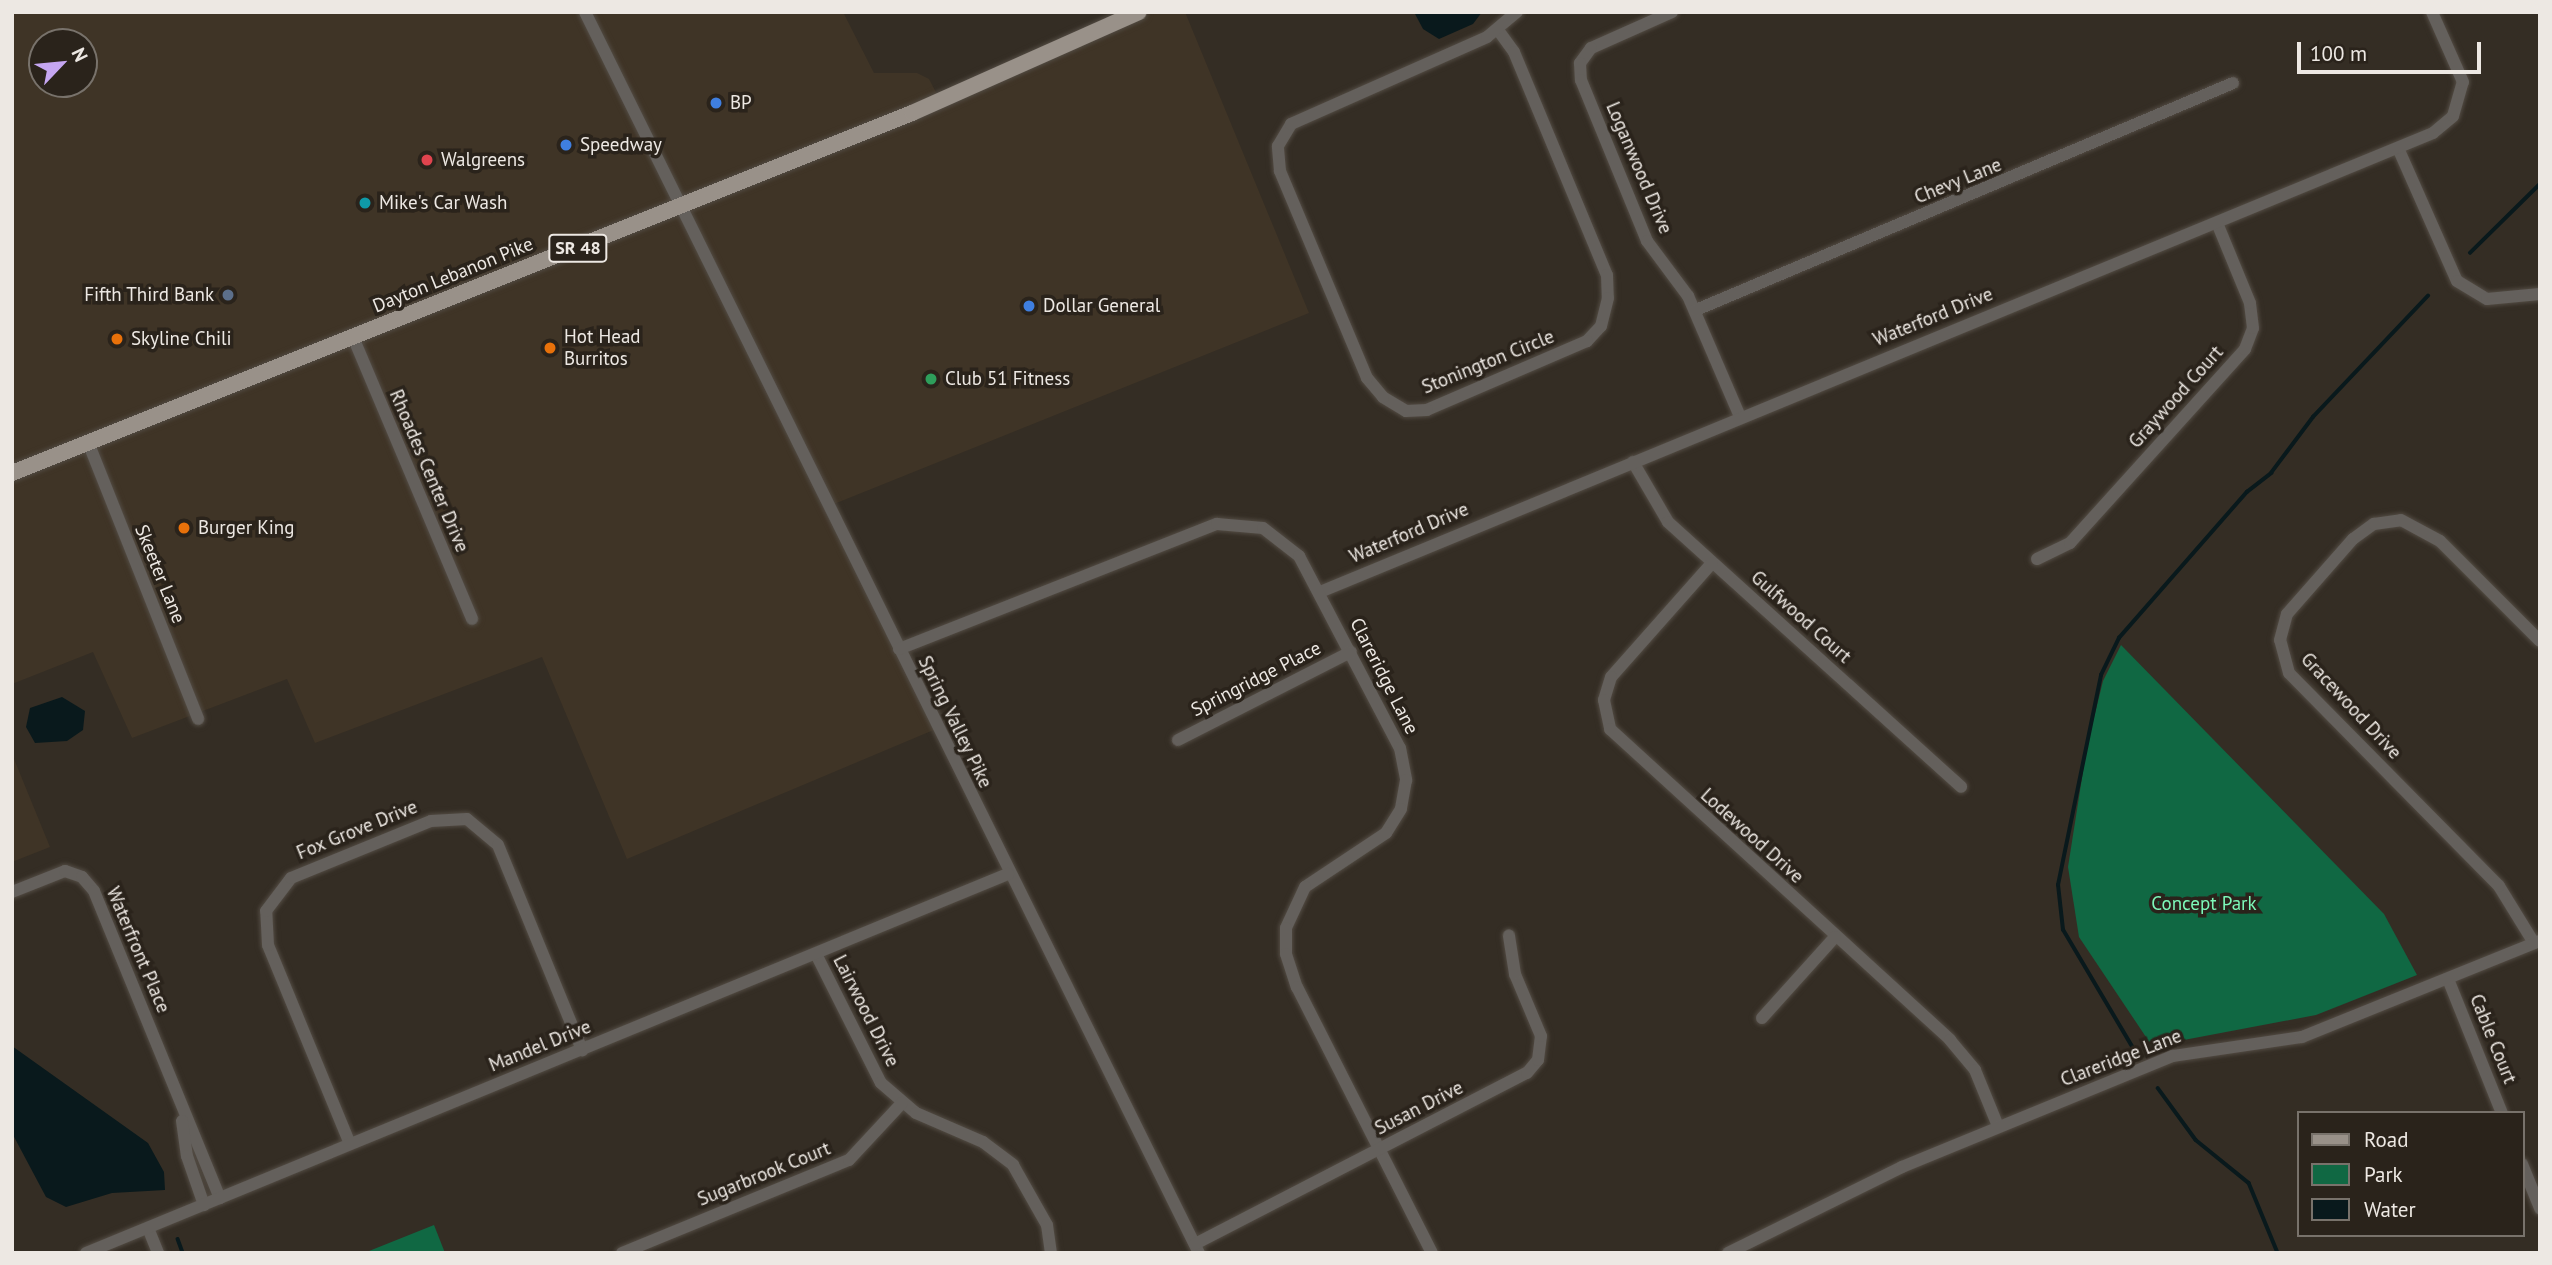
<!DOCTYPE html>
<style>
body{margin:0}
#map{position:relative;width:2552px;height:1265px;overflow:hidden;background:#342d24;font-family:"PT Sans",sans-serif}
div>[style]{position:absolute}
.built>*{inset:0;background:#3f3426}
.green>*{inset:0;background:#106843}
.water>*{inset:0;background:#09191c}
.stream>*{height:3.5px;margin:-1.75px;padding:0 1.75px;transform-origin:1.75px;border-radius:1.75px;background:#09191c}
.roads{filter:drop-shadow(0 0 2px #524b43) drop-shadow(0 0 2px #524b43)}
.minor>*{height:12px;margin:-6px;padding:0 6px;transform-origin:6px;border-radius:6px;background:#64605c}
.major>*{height:16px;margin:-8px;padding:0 8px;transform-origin:8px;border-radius:8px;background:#999189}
.dots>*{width:19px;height:19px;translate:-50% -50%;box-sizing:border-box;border:4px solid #2a231b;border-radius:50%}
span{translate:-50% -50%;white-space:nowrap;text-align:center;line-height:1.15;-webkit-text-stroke:7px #2a231b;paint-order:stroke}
.shield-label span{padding:2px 5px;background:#2a231b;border:2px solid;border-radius:5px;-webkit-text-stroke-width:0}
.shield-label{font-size:18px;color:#ede8e3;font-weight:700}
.poi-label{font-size:19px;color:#ede8e3}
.left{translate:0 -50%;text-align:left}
.right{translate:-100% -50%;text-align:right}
.street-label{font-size:19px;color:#ede8e3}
.park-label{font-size:19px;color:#7df9ba}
.frame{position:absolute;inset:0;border:14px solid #ede8e3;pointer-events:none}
.legend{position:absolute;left:2297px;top:1111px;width:228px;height:126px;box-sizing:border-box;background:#2a231b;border:2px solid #78726b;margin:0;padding:9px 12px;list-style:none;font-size:21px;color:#ede8e3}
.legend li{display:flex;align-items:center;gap:14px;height:35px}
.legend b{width:35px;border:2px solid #78726b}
.north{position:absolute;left:28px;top:28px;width:70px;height:70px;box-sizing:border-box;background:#2a231b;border:2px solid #78726b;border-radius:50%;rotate:64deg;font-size:19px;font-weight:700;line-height:28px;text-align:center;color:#ede8e3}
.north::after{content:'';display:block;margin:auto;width:24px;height:32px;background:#c5a6f1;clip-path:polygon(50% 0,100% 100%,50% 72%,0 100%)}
.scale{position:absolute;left:2297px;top:42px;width:184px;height:32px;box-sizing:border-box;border:4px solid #ede8e3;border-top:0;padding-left:9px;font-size:21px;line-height:24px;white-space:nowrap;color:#ede8e3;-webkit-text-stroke:5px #2a231b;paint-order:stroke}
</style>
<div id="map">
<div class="built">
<i style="clip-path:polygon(evenodd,12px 12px,843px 12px,874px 73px,917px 73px,929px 79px,940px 100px,1145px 12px,1185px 12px,1309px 313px,829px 506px,936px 729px,627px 859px,542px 657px,315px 743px,287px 679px,132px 738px,93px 652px,12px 684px,12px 12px,42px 42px,84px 42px,84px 84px,42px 84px,42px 42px)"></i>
<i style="clip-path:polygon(12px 754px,50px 847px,12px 862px)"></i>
</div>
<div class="green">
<i style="clip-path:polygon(2121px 645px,2384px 914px,2417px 975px,2316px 1015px,2152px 1046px,2079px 937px,2068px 867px,2087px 746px,2103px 681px)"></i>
<i style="clip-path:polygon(434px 1225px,445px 1253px,364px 1253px)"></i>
</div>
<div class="water">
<i style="clip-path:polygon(1414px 12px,1482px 12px,1473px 24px,1439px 39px,1423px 29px)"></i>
<i style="clip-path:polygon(62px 697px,85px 711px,83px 730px,67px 741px,35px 743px,26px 727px,30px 708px)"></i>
<i style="clip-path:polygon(12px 1046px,148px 1143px,164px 1172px,165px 1190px,112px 1193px,66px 1207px,46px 1197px,12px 1133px)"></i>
</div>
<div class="stream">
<i style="left:2470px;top:253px;width:98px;rotate:-44.6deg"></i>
<i style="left:2134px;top:1050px;width:139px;rotate:-120.6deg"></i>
<i style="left:2063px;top:930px;width:45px;rotate:-96.3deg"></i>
<i style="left:2058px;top:885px;width:214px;rotate:-78.4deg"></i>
<i style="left:2101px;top:675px;width:41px;rotate:-64.1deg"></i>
<i style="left:2119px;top:638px;width:194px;rotate:-48.8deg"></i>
<i style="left:2247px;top:492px;width:31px;rotate:-38deg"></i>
<i style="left:2271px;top:473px;width:70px;rotate:-53.1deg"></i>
<i style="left:2313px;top:417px;width:167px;rotate:-46.5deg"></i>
<i style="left:2158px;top:1088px;width:64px;rotate:53.8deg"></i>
<i style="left:2196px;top:1140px;width:68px;rotate:39.1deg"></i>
<i style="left:2249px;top:1183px;width:76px;rotate:67.5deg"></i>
<i style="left:178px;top:1239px;width:15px;rotate:70deg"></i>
</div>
<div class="roads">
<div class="minor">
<i style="left:585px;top:12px;width:1385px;rotate:63.68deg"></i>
<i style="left:1672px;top:12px;width:89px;rotate:156deg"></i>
<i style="left:1591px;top:48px;width:19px;rotate:126deg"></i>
<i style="left:1580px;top:63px;width:17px;rotate:87deg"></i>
<i style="left:1581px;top:80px;width:174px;rotate:67.7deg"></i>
<i style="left:1647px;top:241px;width:69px;rotate:53.3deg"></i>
<i style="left:1688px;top:296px;width:132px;rotate:66.7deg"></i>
<i style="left:1498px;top:30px;width:27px;rotate:54deg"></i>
<i style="left:1514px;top:52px;width:242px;rotate:67.4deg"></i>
<i style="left:1607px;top:275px;width:23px;rotate:88deg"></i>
<i style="left:1608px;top:298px;width:29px;rotate:104deg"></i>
<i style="left:1601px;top:326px;width:21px;rotate:133deg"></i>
<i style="left:1587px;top:341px;width:174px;rotate:156.7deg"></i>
<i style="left:1427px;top:410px;width:21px;rotate:177deg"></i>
<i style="left:1406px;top:411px;width:27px;rotate:-149deg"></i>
<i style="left:1383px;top:397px;width:25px;rotate:-130deg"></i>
<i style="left:1367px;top:378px;width:225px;rotate:-112.8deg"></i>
<i style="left:1280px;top:171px;width:25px;rotate:-95deg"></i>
<i style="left:1278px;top:146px;width:26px;rotate:-59deg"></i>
<i style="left:1291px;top:124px;width:214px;rotate:-23.9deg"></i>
<i style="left:1487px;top:37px;width:39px;rotate:-40deg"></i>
<i style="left:2398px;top:148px;width:145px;rotate:66.1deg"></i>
<i style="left:2457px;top:281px;width:35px;rotate:31deg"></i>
<i style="left:2487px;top:299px;width:53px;rotate:-5.4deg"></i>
<i style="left:1696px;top:310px;width:583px;rotate:-22.91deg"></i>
<i style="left:353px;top:337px;width:306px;rotate:67.1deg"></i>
<i style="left:88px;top:442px;width:298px;rotate:68.3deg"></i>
<i style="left:1633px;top:462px;width:69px;rotate:59.7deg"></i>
<i style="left:1668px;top:522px;width:395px;rotate:42.1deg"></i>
<i style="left:2037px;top:559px;width:37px;rotate:-26deg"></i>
<i style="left:2070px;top:543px;width:261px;rotate:-47.9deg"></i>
<i style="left:2245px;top:349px;width:22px;rotate:-69deg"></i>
<i style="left:2253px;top:328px;width:25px;rotate:-97deg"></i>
<i style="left:2250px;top:303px;width:87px;rotate:-112.4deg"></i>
<i style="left:1712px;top:563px;width:152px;rotate:131.5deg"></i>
<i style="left:1611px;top:677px;width:24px;rotate:107deg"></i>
<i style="left:1604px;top:700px;width:30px;rotate:78deg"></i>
<i style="left:1610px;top:729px;width:461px;rotate:42.4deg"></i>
<i style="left:1950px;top:1040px;width:39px;rotate:50deg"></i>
<i style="left:1975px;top:1070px;width:61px;rotate:67.7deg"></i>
<i style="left:1320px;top:592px;width:1204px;rotate:-22.41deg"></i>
<i style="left:2433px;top:133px;width:26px;rotate:-40deg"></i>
<i style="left:2453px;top:116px;width:35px;rotate:-74deg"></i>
<i style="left:2463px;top:82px;width:77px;rotate:-113.9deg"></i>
<i style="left:899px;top:649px;width:342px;rotate:-21.5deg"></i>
<i style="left:1217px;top:524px;width:46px;rotate:5deg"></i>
<i style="left:1263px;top:528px;width:46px;rotate:37.9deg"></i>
<i style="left:1299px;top:556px;width:217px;rotate:62.3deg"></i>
<i style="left:1400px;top:748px;width:33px;rotate:79deg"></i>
<i style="left:1406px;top:780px;width:29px;rotate:100deg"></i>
<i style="left:1401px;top:809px;width:28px;rotate:122deg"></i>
<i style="left:1386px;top:833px;width:97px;rotate:146.3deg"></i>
<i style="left:1305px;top:887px;width:45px;rotate:114.9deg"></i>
<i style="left:1286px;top:928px;width:26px;rotate:90deg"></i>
<i style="left:1286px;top:954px;width:35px;rotate:72deg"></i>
<i style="left:1297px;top:987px;width:298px;rotate:63.1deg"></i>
<i style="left:1178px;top:740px;width:194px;rotate:-27deg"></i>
<i style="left:12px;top:892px;width:57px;rotate:-21.6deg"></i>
<i style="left:65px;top:871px;width:18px;rotate:19deg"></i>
<i style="left:82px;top:877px;width:18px;rotate:49deg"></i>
<i style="left:94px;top:891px;width:332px;rotate:67.7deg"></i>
<i style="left:2534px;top:943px;width:67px;rotate:-121.6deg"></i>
<i style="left:2499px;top:886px;width:299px;rotate:-134.6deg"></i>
<i style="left:2289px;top:673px;width:34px;rotate:-105deg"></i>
<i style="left:2280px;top:640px;width:27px;rotate:-75deg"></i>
<i style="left:2287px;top:614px;width:100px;rotate:-48.7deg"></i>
<i style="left:2353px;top:539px;width:26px;rotate:-36deg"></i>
<i style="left:2374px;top:524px;width:27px;rotate:-8deg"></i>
<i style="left:2401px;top:520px;width:44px;rotate:28.3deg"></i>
<i style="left:2440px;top:541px;width:141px;rotate:45deg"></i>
<i style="left:816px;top:954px;width:144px;rotate:63.3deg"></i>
<i style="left:881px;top:1083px;width:46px;rotate:40.6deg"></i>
<i style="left:916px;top:1113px;width:73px;rotate:23.4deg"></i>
<i style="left:983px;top:1142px;width:38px;rotate:37deg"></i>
<i style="left:1013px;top:1165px;width:69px;rotate:60.5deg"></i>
<i style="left:1047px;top:1225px;width:28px;rotate:82deg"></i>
<i style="left:2448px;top:979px;width:144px;rotate:68.1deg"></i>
<i style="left:1762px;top:1018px;width:109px;rotate:-48deg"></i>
<i style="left:182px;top:1121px;width:35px;rotate:82deg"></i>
<i style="left:187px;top:1156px;width:52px;rotate:70.9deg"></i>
<i style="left:350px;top:1144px;width:215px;rotate:-112.4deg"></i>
<i style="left:268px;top:945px;width:34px;rotate:-93deg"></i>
<i style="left:266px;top:911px;width:41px;rotate:-52.9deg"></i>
<i style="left:291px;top:878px;width:151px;rotate:-22.2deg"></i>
<i style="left:431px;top:821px;width:36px;rotate:-3deg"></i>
<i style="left:467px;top:819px;width:40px;rotate:40deg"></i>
<i style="left:498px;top:845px;width:222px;rotate:67.7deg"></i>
<i style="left:2522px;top:1164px;width:48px;rotate:67.8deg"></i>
<i style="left:148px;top:1228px;width:27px;rotate:68deg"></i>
<i style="left:1195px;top:1244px;width:373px;rotate:-27.3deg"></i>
<i style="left:1527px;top:1073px;width:17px;rotate:-50deg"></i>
<i style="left:1538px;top:1060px;width:24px;rotate:-83deg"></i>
<i style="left:1541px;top:1036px;width:67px;rotate:-112.8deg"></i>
<i style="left:1515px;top:974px;width:39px;rotate:-99deg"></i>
<i style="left:86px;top:1253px;width:997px;rotate:-22.35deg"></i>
<i style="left:622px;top:1253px;width:245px;rotate:-22.3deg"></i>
<i style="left:849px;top:1160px;width:78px;rotate:-47.1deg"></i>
<i style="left:1728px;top:1253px;width:194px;rotate:-26.3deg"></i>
<i style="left:1902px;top:1167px;width:293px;rotate:-22.3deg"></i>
<i style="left:2173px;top:1056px;width:130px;rotate:-8.4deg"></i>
<i style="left:2302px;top:1037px;width:257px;rotate:-22deg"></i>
</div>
<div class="major">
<i style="left:12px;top:473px;width:969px;rotate:-21.8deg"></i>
<i style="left:912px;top:113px;width:248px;rotate:-24deg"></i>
</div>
</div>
<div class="dots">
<i style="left:716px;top:103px;background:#3f7fe0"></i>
<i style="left:566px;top:145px;background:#3f7fe0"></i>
<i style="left:427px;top:160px;background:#e0444e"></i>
<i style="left:365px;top:203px;background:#0f9aa8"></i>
<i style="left:228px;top:295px;background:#5c6f8a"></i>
<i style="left:1029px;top:306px;background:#3f7fe0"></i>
<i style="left:117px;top:339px;background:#e8710a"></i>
<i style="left:550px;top:348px;background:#e8710a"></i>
<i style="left:931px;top:379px;background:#2e9e5b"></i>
<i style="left:184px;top:528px;background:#e8710a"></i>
</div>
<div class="shield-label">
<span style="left:578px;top:248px">SR 48</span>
</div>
<div class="poi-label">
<span class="left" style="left:730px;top:103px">BP</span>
<span class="left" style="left:580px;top:145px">Speedway</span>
<span class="left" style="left:441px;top:160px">Walgreens</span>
<span class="left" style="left:379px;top:203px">Mike's Car Wash</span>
<span class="right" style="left:214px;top:295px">Fifth Third Bank</span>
<span class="left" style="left:1043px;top:306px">Dollar General</span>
<span class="left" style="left:564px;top:348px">Hot Head<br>Burritos</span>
<span class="left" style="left:131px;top:339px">Skyline Chili</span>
<span class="left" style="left:945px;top:379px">Club 51 Fitness</span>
<span class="left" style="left:198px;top:528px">Burger King</span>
</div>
<div class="street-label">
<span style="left:1639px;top:168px;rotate:67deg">Loganwood Drive</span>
<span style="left:1958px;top:181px;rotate:-22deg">Chevy Lane</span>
<span style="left:453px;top:275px;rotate:-22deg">Dayton Lebanon Pike</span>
<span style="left:1933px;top:317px;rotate:-22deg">Waterford Drive</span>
<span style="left:1488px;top:362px;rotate:-22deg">Stonington Circle</span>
<span style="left:2176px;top:397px;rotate:-48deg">Graywood Court</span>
<span style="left:429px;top:471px;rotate:67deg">Rhoades Center Drive</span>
<span style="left:1409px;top:533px;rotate:-23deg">Waterford Drive</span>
<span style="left:160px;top:574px;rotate:68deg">Skeeter Lane</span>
<span style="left:1801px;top:617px;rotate:42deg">Gulfwood Court</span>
<span style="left:1384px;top:676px;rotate:63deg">Clareridge Lane</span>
<span style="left:1256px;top:679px;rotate:-27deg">Springridge Place</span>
<span style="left:2351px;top:706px;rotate:47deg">Gracewood Drive</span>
<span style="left:955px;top:722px;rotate:64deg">Spring Valley Pike</span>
<span style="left:357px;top:830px;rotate:-22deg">Fox Grove Drive</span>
<span style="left:1752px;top:836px;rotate:42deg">Lodewood Drive</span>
<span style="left:138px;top:950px;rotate:67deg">Waterfront Place</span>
<span style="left:866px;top:1011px;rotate:63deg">Lairwood Drive</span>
<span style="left:2493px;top:1039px;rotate:68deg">Cable Court</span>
<span style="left:540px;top:1046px;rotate:-22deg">Mandel Drive</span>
<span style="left:2121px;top:1058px;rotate:-21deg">Clareridge Lane</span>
<span style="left:1419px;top:1108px;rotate:-27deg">Susan Drive</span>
<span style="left:764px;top:1174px;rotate:-22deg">Sugarbrook Court</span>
</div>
<div class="park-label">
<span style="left:2204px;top:904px">Concept Park</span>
</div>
<div class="frame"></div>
<ul class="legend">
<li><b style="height:9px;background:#999189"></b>Road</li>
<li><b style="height:19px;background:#106843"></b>Park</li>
<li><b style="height:19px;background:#09191c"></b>Water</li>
</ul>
<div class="north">N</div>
<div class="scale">100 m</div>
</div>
